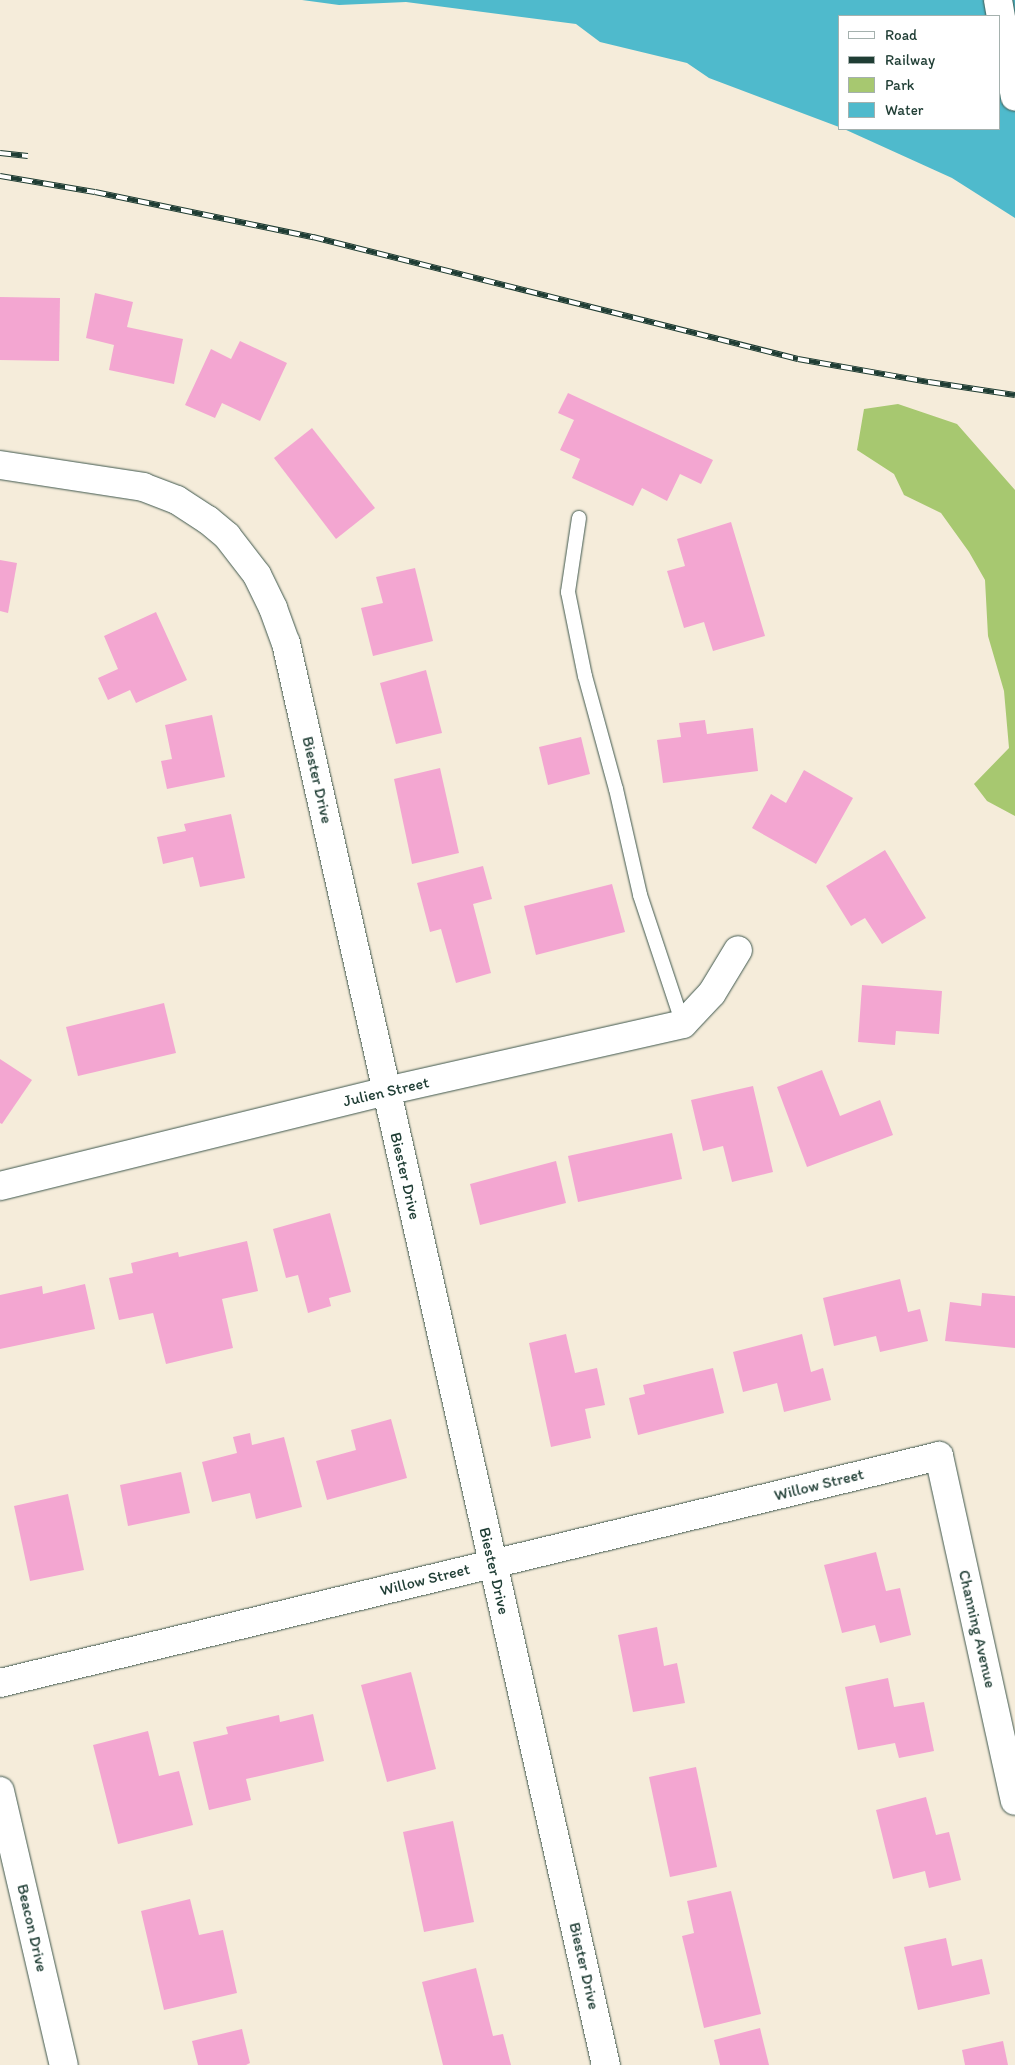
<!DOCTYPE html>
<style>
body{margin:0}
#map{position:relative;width:1015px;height:2065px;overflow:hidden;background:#f5ecda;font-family:Itim,sans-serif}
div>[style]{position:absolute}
.green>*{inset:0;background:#a7c870}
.water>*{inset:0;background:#4fbacc}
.building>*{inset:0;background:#f3a6d1}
.roads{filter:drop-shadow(0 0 1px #3f574d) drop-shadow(0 0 1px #3f574d)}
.lane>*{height:14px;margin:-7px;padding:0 7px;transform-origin:7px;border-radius:7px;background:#fff}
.street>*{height:28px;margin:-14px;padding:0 14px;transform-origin:14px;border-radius:14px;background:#fff}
.primary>*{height:28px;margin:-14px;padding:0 14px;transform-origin:14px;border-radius:14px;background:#fff}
.rail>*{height:5.5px;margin-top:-2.75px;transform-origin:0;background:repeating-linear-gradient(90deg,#fff 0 11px,#1f3d34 0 22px);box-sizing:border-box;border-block:1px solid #1f3d34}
span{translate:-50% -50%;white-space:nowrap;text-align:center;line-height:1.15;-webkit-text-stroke:4px #fff;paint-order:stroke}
.street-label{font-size:16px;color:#1f3d34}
.legend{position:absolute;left:838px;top:15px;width:162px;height:115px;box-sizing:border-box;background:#fff;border:1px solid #a5b1ae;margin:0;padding:6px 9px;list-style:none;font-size:15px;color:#1f3d34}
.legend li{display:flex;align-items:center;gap:10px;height:25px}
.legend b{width:25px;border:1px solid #a5b1ae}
</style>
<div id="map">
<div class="green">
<i style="clip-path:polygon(898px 404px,957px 424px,1015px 490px,1015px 816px,987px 801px,974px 784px,1009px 748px,1004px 691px,988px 636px,985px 580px,969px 552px,941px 513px,904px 495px,894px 474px,857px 450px,864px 409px)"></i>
</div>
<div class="water">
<i style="clip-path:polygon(302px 0,1015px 0,1015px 218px,952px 178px,844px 129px,999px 129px,999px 16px,839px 16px,839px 127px,709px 78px,687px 63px,600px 42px,576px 24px,406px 2px,339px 5px)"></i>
</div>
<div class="building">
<i style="clip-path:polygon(95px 293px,133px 302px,127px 327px,183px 339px,174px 384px,109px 370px,114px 345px,86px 338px)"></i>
<i style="clip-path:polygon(0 297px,60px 298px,59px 361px,0 360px)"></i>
<i style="clip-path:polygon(240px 341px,287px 363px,260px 421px,222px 403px,215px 418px,185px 405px,211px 349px,231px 359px)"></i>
<i style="clip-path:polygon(568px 393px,713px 460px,701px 484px,680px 474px,667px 501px,642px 488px,633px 506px,572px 478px,580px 459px,560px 450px,574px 420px,558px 413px)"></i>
<i style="clip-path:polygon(312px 428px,375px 508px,336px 539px,274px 458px)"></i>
<i style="clip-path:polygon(731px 522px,765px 636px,713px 651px,704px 622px,684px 628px,667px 571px,685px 566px,677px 539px)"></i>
<i style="clip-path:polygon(0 560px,17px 563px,8px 613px,0 611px)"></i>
<i style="clip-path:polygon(415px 568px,433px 641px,373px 656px,361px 608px,383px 603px,376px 577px)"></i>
<i style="clip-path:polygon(156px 612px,187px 680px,136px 703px,130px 690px,108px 700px,98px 678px,118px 669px,104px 636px)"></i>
<i style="clip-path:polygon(426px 670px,442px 733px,396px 744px,380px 683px)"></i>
<i style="clip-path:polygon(212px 715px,225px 777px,167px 789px,161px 761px,172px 759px,165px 725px)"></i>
<i style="clip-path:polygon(705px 720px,707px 734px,753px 728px,758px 771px,663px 783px,657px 740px,681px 737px,679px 723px)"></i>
<i style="clip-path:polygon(581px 737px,590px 774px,548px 785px,539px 747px)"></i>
<i style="clip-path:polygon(440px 768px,459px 853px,412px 864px,394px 779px)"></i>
<i style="clip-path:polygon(804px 770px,853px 798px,816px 864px,752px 828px,771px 794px,786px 803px)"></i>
<i style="clip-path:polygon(231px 814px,245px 878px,200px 887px,193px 857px,163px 864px,157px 837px,186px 831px,184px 824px)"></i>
<i style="clip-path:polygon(885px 850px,926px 918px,882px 944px,865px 918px,851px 926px,826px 886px)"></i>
<i style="clip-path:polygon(483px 866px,492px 899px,473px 904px,491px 973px,456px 983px,441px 929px,430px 932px,417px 883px)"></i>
<i style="clip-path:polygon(612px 884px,625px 932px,536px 955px,524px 906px)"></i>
<i style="clip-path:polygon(862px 985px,942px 991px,939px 1034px,896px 1031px,895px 1045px,858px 1042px)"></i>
<i style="clip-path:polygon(164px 1003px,176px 1053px,78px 1076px,66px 1027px)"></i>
<i style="clip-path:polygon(0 1059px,32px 1080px,2px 1124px,0 1123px)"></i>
<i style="clip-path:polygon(822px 1070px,840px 1116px,880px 1100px,893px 1135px,807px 1167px,777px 1087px)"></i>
<i style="clip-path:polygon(753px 1086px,773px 1172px,732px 1182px,723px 1146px,703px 1151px,691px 1100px)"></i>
<i style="clip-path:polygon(672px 1133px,682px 1179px,578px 1202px,568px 1156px)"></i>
<i style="clip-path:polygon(556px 1161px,566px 1203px,480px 1225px,470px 1184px)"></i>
<i style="clip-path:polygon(330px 1213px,351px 1292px,329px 1298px,331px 1306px,308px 1313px,298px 1275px,286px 1278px,273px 1229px)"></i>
<i style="clip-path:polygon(247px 1241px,258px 1291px,222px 1299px,233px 1348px,166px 1364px,153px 1313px,119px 1320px,109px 1278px,133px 1273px,131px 1263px,178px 1252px,179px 1257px)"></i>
<i style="clip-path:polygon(900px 1279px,908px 1312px,920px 1309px,928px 1341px,880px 1352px,876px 1336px,834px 1346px,823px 1298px)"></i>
<i style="clip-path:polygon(85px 1284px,95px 1329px,0 1349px,0 1295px,42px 1286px,43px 1294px)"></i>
<i style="clip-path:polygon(982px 1293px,1015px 1296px,1015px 1348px,945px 1341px,950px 1302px,981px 1306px)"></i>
<i style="clip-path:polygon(566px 1334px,575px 1373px,597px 1368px,605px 1405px,585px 1409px,591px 1438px,551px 1447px,529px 1343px)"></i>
<i style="clip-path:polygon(802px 1334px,811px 1372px,823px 1368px,831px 1400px,784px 1412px,777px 1383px,743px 1392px,733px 1352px)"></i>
<i style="clip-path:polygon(713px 1368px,724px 1413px,638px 1435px,629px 1398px,645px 1394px,643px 1385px)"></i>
<i style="clip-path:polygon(391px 1419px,407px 1478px,327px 1500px,316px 1461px,356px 1450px,351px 1430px)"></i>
<i style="clip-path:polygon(250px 1433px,252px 1445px,284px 1437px,302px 1507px,256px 1519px,250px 1493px,212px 1502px,202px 1462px,237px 1453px,233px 1437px)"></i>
<i style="clip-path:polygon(181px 1472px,190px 1513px,128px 1526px,120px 1485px)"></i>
<i style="clip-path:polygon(68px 1494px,84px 1570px,30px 1581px,14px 1506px)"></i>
<i style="clip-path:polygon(876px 1552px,886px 1591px,900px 1588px,911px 1635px,880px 1643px,875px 1625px,842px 1633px,824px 1565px)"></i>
<i style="clip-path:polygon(657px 1627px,664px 1666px,677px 1663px,685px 1703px,633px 1712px,618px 1635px)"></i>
<i style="clip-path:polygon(411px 1672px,436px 1769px,387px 1782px,361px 1685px)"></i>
<i style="clip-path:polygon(888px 1678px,894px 1707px,924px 1702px,934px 1751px,899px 1758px,895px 1743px,858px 1750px,845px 1687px)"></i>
<i style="clip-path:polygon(313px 1714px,324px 1761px,246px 1779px,251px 1800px,209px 1810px,193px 1742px,228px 1734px,226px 1727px,279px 1715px,280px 1722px)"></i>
<i style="clip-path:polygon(148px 1731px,159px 1776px,179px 1771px,193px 1825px,118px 1844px,93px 1745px)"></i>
<i style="clip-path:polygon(696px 1767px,717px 1867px,670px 1877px,649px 1777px)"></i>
<i style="clip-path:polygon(926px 1797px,936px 1835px,949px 1832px,961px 1880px,929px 1888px,925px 1871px,893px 1879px,876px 1810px)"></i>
<i style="clip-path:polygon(453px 1821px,474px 1922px,424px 1932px,403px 1832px)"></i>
<i style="clip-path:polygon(731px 1891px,761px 2014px,704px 2028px,682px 1936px,694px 1933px,687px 1901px)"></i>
<i style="clip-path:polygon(190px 1899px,199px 1935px,223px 1930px,237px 1993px,164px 2010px,141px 1911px)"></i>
<i style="clip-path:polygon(946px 1938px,952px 1966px,982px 1959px,990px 1994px,918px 2010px,904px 1947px)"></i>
<i style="clip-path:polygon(476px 1968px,493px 2036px,503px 2034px,511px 2065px,443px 2065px,422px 1982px)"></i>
<i style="clip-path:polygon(760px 2028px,769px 2065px,720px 2065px,714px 2040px)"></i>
<i style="clip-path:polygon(242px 2029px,250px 2063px,246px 2065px,198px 2065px,192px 2041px)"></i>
<i style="clip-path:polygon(1003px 2041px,1008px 2065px,965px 2065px,962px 2050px)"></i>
</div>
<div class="roads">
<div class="lane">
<i style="left:579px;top:518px;width:75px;rotate:98.5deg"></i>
<i style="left:568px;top:592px;width:86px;rotate:78.6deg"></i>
<i style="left:585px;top:676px;width:117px;rotate:74.7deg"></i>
<i style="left:616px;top:789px;width:109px;rotate:77.2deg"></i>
<i style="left:640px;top:895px;width:136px;rotate:71.6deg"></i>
</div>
<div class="street">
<i style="left:0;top:465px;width:145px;rotate:8.7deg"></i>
<i style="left:143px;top:487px;width:36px;rotate:21deg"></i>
<i style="left:177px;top:500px;width:37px;rotate:33deg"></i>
<i style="left:208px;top:520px;width:25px;rotate:40deg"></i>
<i style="left:227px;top:536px;width:49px;rotate:52.4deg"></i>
<i style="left:257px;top:575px;width:37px;rotate:64deg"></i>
<i style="left:273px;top:608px;width:37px;rotate:70deg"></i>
<i style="left:286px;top:643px;width:1458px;rotate:77.32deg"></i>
<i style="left:0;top:1186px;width:398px;rotate:-13.8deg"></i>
<i style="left:386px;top:1091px;width:304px;rotate:-12.7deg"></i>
<i style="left:683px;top:1024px;width:42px;rotate:-46.9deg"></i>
<i style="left:712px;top:993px;width:50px;rotate:-58.8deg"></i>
<i style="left:0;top:1683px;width:966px;rotate:-13.59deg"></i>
<i style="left:939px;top:1456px;width:353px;rotate:77.6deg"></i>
<i style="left:0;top:1791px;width:281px;rotate:76.9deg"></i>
</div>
<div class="primary">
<i style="left:998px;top:0;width:98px;rotate:80.1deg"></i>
</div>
</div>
<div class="rail">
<i style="left:0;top:153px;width:28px;rotate:6deg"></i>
<i style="left:0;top:176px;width:96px;rotate:9.6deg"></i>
<i style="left:95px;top:192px;width:223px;rotate:11.7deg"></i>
<i style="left:313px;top:237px;width:500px;rotate:14.12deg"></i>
<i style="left:798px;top:359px;width:133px;rotate:10deg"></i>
<i style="left:929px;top:382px;width:87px;rotate:8.6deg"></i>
</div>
<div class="street-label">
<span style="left:317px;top:780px;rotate:77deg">Biester Drive</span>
<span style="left:386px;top:1092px;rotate:-13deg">Julien Street</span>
<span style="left:405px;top:1176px;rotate:77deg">Biester Drive</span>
<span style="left:819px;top:1485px;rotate:-14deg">Willow Street</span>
<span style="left:494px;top:1571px;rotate:77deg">Biester Drive</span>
<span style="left:425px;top:1580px;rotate:-14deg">Willow Street</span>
<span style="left:977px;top:1629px;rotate:77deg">Channing Avenue</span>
<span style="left:32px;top:1928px;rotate:77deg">Beacon Drive</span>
<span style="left:584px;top:1966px;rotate:77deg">Biester Drive</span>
</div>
<ul class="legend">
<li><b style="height:6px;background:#fff"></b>Road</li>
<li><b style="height:6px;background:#1f3d34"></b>Railway</li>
<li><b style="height:14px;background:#a7c870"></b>Park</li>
<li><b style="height:14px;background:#4fbacc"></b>Water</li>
</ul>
</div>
